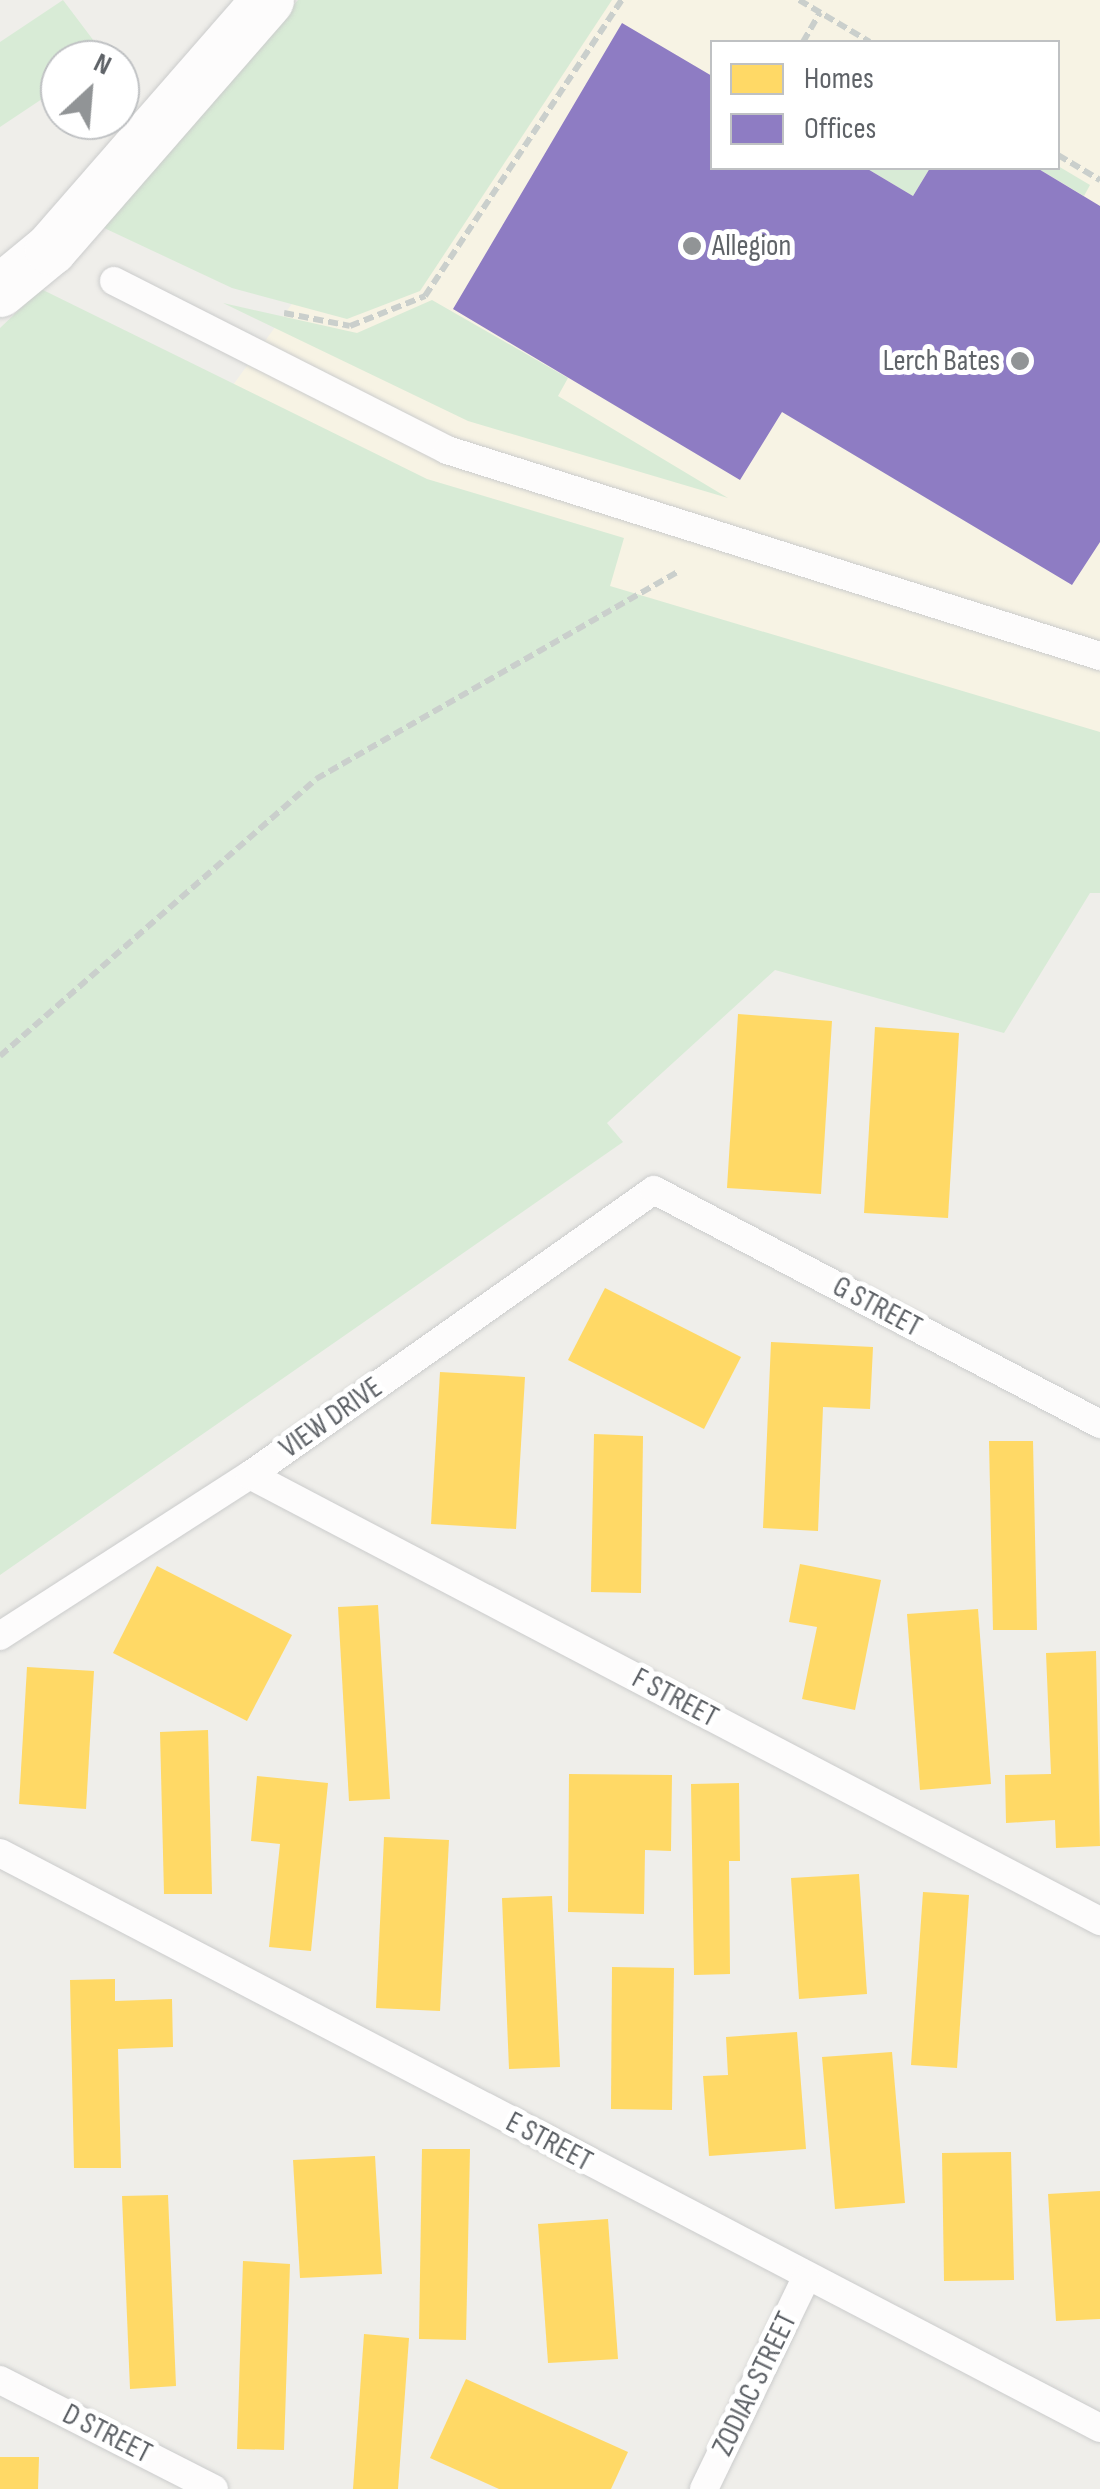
<!DOCTYPE html>
<style>
body{margin:0}
#map{position:relative;width:1100px;height:2489px;overflow:hidden;background:#efeeea;font-family:"Sofia Sans Condensed",sans-serif}
div>[style]{position:absolute}
.commercial>*{inset:0;background:#f7f3e4}
.green>*{inset:0;background:#d8ebd6}
.homes>*{inset:0;background:#ffd966}
.offices>*{inset:0;background:#8e7cc3}
.path>*{height:6px;margin-top:-3px;transform-origin:0;background:repeating-linear-gradient(90deg,#cacfcc 0 10px,transparent 0 15px)}
.roads{filter:drop-shadow(0 0 2px #cbcccc) drop-shadow(0 0 2px #cbcccc)}
.lane>*{height:28px;margin:-14px;padding:0 14px;transform-origin:14px;border-radius:14px;background:#fdfcfc}
.street>*{height:52px;margin:-26px;padding:0 26px;transform-origin:26px;border-radius:26px;background:#fdfcfc}
.dots>*{width:28px;height:28px;translate:-50% -50%;box-sizing:border-box;border:5px solid #fff;border-radius:50%}
span{translate:-50% -50%;white-space:nowrap;text-align:center;line-height:1.15;-webkit-text-stroke:10px #fff;paint-order:stroke}
.poi-label{font-size:30px;color:#5f6368}
.left{translate:0 -50%;text-align:left}
.right{translate:-100% -50%;text-align:right}
.street-label{font-size:30px;color:#5f6368}
.legend{position:absolute;left:710px;top:40px;width:350px;height:130px;box-sizing:border-box;background:#fff;border:2px solid #bfc1c3;margin:0;padding:12px 18px;list-style:none;font-size:30px;color:#5f6368}
.legend li{display:flex;align-items:center;gap:20px;height:50px}
.legend b{width:50px;border:2px solid #bfc1c3}
.north{position:absolute;left:40px;top:40px;width:100px;height:100px;box-sizing:border-box;background:#fff;border:2px solid #bfc1c3;border-radius:50%;rotate:26deg;font-size:28px;font-weight:700;line-height:40px;text-align:center;color:#5f6368}
.north::after{content:'';display:block;margin:auto;width:35px;height:45px;background:#919496;clip-path:polygon(50% 0,100% 100%,50% 72%,0 100%)}
</style>
<div id="map">
<div class="commercial">
<i style="clip-path:polygon(evenodd,512px 0,1100px 0,1100px 752px,186px 450px,512px 0,712px 42px,1058px 42px,1058px 168px,712px 168px,712px 42px)"></i>
</div>
<div class="green">
<i style="clip-path:polygon(63px 0,106px 57px,60px 60px,60px 87px,0 127px,0 42px)"></i>
<i style="clip-path:polygon(298px 0,612px 0,420px 291px,347px 319px,232px 288px,102px 227px)"></i>
<i style="clip-path:polygon(1058px 166px,1090px 185px,1084px 196px,1037px 168px)"></i>
<i style="clip-path:polygon(866px 168px,930px 168px,913px 196px)"></i>
<i style="clip-path:polygon(41px 289px,427px 479px,624px 538px,610px 586px,1100px 732px,1100px 893px,1090px 893px,1004px 1033px,775px 970px,607px 1123px,623px 1142px,0 1575px,0 328px)"></i>
<i style="clip-path:polygon(432px 300px,568px 378px,558px 396px,728px 498px,468px 421px,223px 303px,357px 333px)"></i>
</div>
<div class="homes">
<i style="clip-path:polygon(738px 1014px,832px 1021px,821px 1194px,727px 1188px)"></i>
<i style="clip-path:polygon(875px 1027px,959px 1033px,948px 1218px,864px 1213px)"></i>
<i style="clip-path:polygon(605px 1288px,741px 1357px,704px 1429px,568px 1360px)"></i>
<i style="clip-path:polygon(771px 1342px,873px 1347px,870px 1409px,823px 1407px,818px 1531px,763px 1528px)"></i>
<i style="clip-path:polygon(440px 1372px,525px 1377px,516px 1529px,431px 1524px)"></i>
<i style="clip-path:polygon(594px 1434px,643px 1436px,641px 1593px,591px 1592px)"></i>
<i style="clip-path:polygon(989px 1441px,1033px 1441px,1037px 1630px,993px 1630px)"></i>
<i style="clip-path:polygon(800px 1564px,881px 1580px,855px 1710px,802px 1699px,817px 1627px,789px 1622px)"></i>
<i style="clip-path:polygon(157px 1566px,292px 1635px,247px 1721px,113px 1653px)"></i>
<i style="clip-path:polygon(378px 1605px,390px 1799px,349px 1801px,338px 1607px)"></i>
<i style="clip-path:polygon(978px 1609px,991px 1784px,920px 1790px,907px 1614px)"></i>
<i style="clip-path:polygon(1096px 1651px,1100px 1846px,1056px 1848px,1055px 1820px,1006px 1823px,1005px 1775px,1051px 1774px,1046px 1653px)"></i>
<i style="clip-path:polygon(27px 1667px,94px 1671px,86px 1809px,19px 1804px)"></i>
<i style="clip-path:polygon(208px 1730px,212px 1894px,164px 1894px,160px 1732px)"></i>
<i style="clip-path:polygon(569px 1774px,672px 1775px,671px 1851px,645px 1850px,644px 1914px,568px 1912px)"></i>
<i style="clip-path:polygon(257px 1776px,328px 1783px,311px 1951px,269px 1947px,280px 1844px,251px 1841px)"></i>
<i style="clip-path:polygon(739px 1783px,740px 1861px,729px 1861px,730px 1974px,694px 1975px,691px 1784px)"></i>
<i style="clip-path:polygon(384px 1837px,449px 1840px,440px 2011px,376px 2008px)"></i>
<i style="clip-path:polygon(859px 1874px,867px 1994px,799px 1999px,791px 1878px)"></i>
<i style="clip-path:polygon(923px 1892px,969px 1895px,957px 2068px,911px 2065px)"></i>
<i style="clip-path:polygon(552px 1896px,560px 2067px,509px 2069px,502px 1898px)"></i>
<i style="clip-path:polygon(612px 1967px,674px 1968px,672px 2110px,611px 2109px)"></i>
<i style="clip-path:polygon(115px 1979px,115px 2001px,172px 1999px,173px 2047px,118px 2049px,121px 2168px,74px 2168px,70px 1980px)"></i>
<i style="clip-path:polygon(797px 2032px,806px 2149px,709px 2156px,703px 2076px,728px 2075px,726px 2037px)"></i>
<i style="clip-path:polygon(892px 2052px,905px 2203px,835px 2209px,822px 2057px)"></i>
<i style="clip-path:polygon(422px 2149px,470px 2149px,466px 2340px,419px 2339px)"></i>
<i style="clip-path:polygon(1011px 2152px,1014px 2280px,944px 2281px,942px 2153px)"></i>
<i style="clip-path:polygon(375px 2156px,382px 2274px,300px 2278px,293px 2160px)"></i>
<i style="clip-path:polygon(1100px 2191px,1100px 2319px,1056px 2321px,1048px 2194px)"></i>
<i style="clip-path:polygon(168px 2195px,176px 2386px,130px 2389px,122px 2196px)"></i>
<i style="clip-path:polygon(608px 2219px,618px 2359px,548px 2363px,538px 2224px)"></i>
<i style="clip-path:polygon(243px 2261px,290px 2264px,284px 2450px,237px 2449px)"></i>
<i style="clip-path:polygon(364px 2334px,409px 2338px,398px 2489px,353px 2489px)"></i>
<i style="clip-path:polygon(466px 2379px,628px 2452px,611px 2489px,499px 2489px,430px 2458px)"></i>
<i style="clip-path:polygon(0 2457px,39px 2457px,38px 2489px,0 2489px)"></i>
</div>
<div class="offices">
<i style="clip-path:polygon(622px 23px,712px 76px,712px 168px,866px 168px,913px 196px,930px 168px,1037px 168px,1100px 206px,1100px 542px,1072px 585px,782px 412px,740px 480px,453px 309px)"></i>
</div>
<div class="path">
<i style="left:799px;top:0;width:82px;rotate:30.6deg"></i>
<i style="left:803px;top:42px;width:34px;rotate:-60deg"></i>
<i style="left:1058px;top:155px;width:49px;rotate:30.8deg"></i>
<i style="left:284px;top:313px;width:67px;rotate:11.1deg"></i>
<i style="left:350px;top:326px;width:81px;rotate:-21.8deg"></i>
<i style="left:425px;top:296px;width:356px;rotate:-56.4deg"></i>
<i style="left:0;top:1056px;width:420px;rotate:-41.2deg"></i>
<i style="left:316px;top:779px;width:418px;rotate:-29.8deg"></i>
</div>
<div class="roads">
<div class="lane">
<i style="left:114px;top:281px;width:373px;rotate:26.9deg"></i>
<i style="left:447px;top:450px;width:685px;rotate:17.51deg"></i>
<i style="left:250px;top:1475px;width:960px;rotate:27.69deg"></i>
<i style="left:0;top:1636px;width:297px;rotate:-32.8deg"></i>
<i style="left:250px;top:1475px;width:494px;rotate:-35.2deg"></i>
<i style="left:654px;top:1190px;width:504px;rotate:27.68deg"></i>
<i style="left:0;top:1853px;width:1241px;rotate:27.6deg"></i>
<i style="left:0;top:2380px;width:240px;rotate:27deg"></i>
<i style="left:704px;top:2489px;width:234px;rotate:-64.2deg"></i>
</div>
<div class="street">
<i style="left:0;top:291px;width:66px;rotate:-39.5deg"></i>
<i style="left:51px;top:249px;width:330px;rotate:-48.9deg"></i>
</div>
</div>
<div class="dots">
<i style="left:692px;top:246px;background:#919496"></i>
<i style="left:1020px;top:361px;background:#919496"></i>
</div>
<div class="poi-label">
<span class="left" style="left:712px;top:246px">Allegion</span>
<span class="right" style="left:1000px;top:361px">Lerch Bates</span>
</div>
<div class="street-label">
<span style="left:877px;top:1307px;rotate:28deg">G STREET</span>
<span style="left:331px;top:1418px;rotate:-35deg">VIEW DRIVE</span>
<span style="left:675px;top:1698px;rotate:28deg">F STREET</span>
<span style="left:549px;top:2142px;rotate:28deg">E STREET</span>
<span style="left:755px;top:2384px;rotate:-64deg">ZODIAC STREET</span>
<span style="left:107px;top:2434px;rotate:27deg">D STREET</span>
</div>
<ul class="legend">
<li><b style="height:28px;background:#ffd966"></b>Homes</li>
<li><b style="height:28px;background:#8e7cc3"></b>Offices</li>
</ul>
<div class="north">N</div>
</div>
